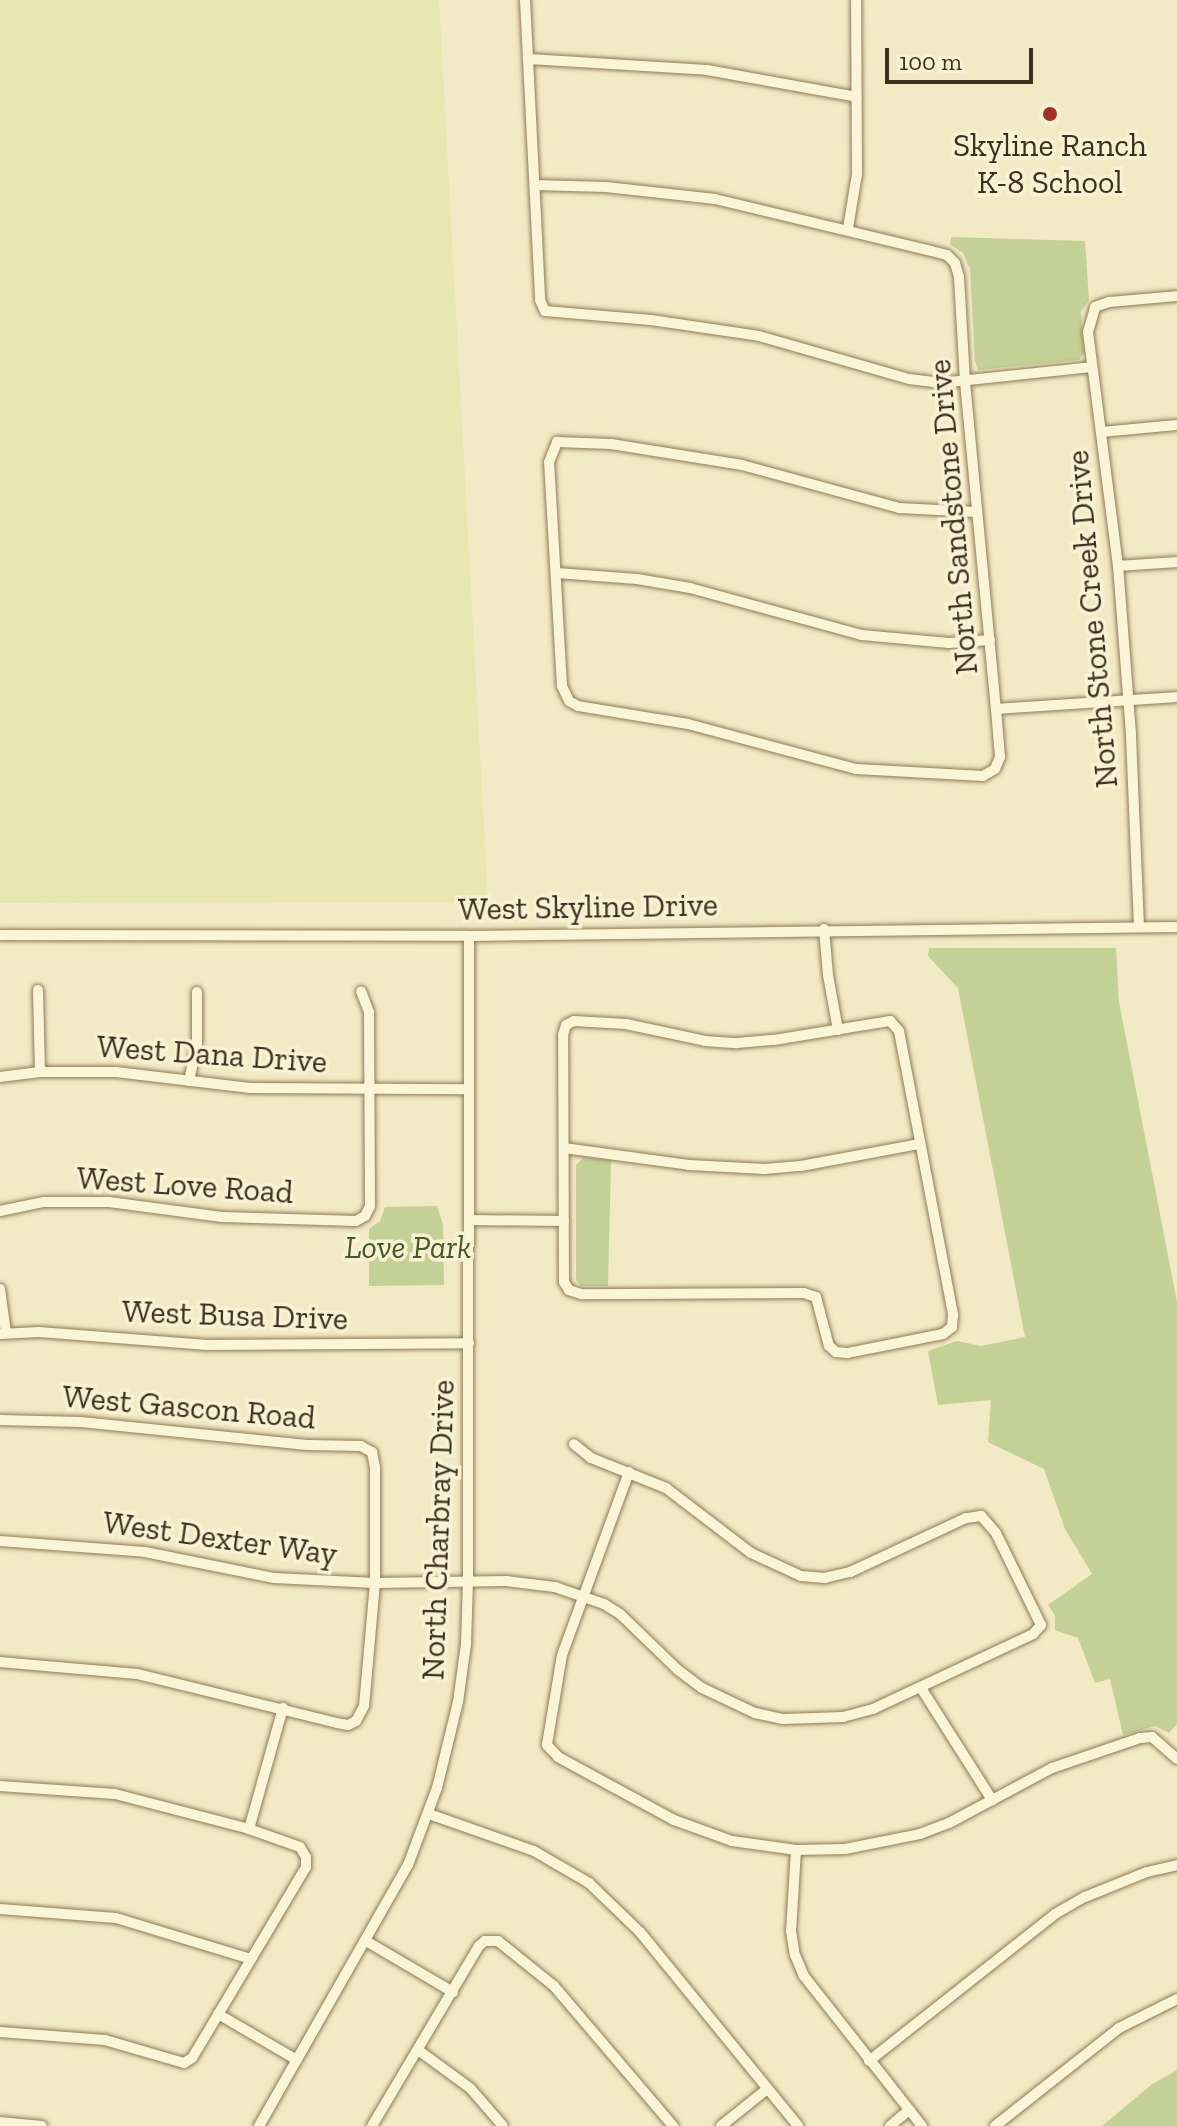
<!DOCTYPE html>
<style>
body{margin:0}
#map{position:relative;width:1177px;height:2126px;overflow:hidden;background:#f2eac4;font-family:"Zilla Slab",serif}
div>[style]{position:absolute}
.farmland>*{inset:0;background:#e8e6b1}
.green>*{inset:0;background:#c3d197}
.roads{filter:drop-shadow(0 0 2px #8e7b59) drop-shadow(0 0 2px #8e7b59)}
.minor>*{height:10px;margin:-5px;padding:0 5px;transform-origin:5px;border-radius:5px;background:#fbf5d8}
.dots>*{width:22px;height:22px;translate:-50% -50%;box-sizing:border-box;border:4px solid #f8f2d4;border-radius:50%}
span{translate:-50% -50%;white-space:nowrap;text-align:center;line-height:1.15;-webkit-text-stroke:7px #f8f2d4;paint-order:stroke}
.poi-label{font-size:32px;color:#3d311e}
.street-label{font-size:32px;color:#3d311e}
.park-label{font-size:32px;color:#465b23;font-style:italic}
.scale{position:absolute;left:885px;top:48px;width:148px;height:36px;box-sizing:border-box;border:4px solid #3d311e;border-top:0;padding-left:10px;font-size:24px;line-height:28px;white-space:nowrap;color:#3d311e;-webkit-text-stroke:6px #f8f2d4;paint-order:stroke}
</style>
<div id="map">
<div class="farmland">
<i style="clip-path:polygon(0 0,439px 0,488px 902px,0 903px)"></i>
</div>
<div class="green">
<i style="clip-path:polygon(951px 237px,1085px 241px,1089px 300px,1081px 312px,1084px 353px,1079px 360px,978px 370px,975px 361px,970px 269px,963px 253px,950px 244px)"></i>
<i style="clip-path:polygon(929px 948px,1116px 948px,1119px 1002px,1177px 1302px,1177px 1724px,1169px 1733px,1155px 1726px,1123px 1735px,1110px 1679px,1095px 1683px,1078px 1638px,1055px 1630px,1055px 1615px,1048px 1605px,1092px 1574px,1065px 1529px,1044px 1469px,988px 1442px,991px 1400px,938px 1405px,928px 1351px,957px 1341px,981px 1346px,1025px 1337px,958px 988px,928px 956px)"></i>
<i style="clip-path:polygon(583px 1158px,611px 1160px,608px 1286px,581px 1286px,576px 1280px,576px 1165px)"></i>
<i style="clip-path:polygon(437px 1206px,443px 1225px,444px 1285px,369px 1286px,369px 1229px,380px 1221px,385px 1207px)"></i>
<i style="clip-path:polygon(1177px 2070px,1177px 2126px,1102px 2126px,1151px 2085px)"></i>
</div>
<div class="roads">
<div class="minor">
<i style="left:525px;top:0;width:300px;rotate:87.1deg"></i>
<i style="left:540px;top:300px;width:12px;rotate:66deg"></i>
<i style="left:545px;top:311px;width:106px;rotate:4.9deg"></i>
<i style="left:651px;top:320px;width:109px;rotate:8.4deg"></i>
<i style="left:759px;top:336px;width:156px;rotate:16deg"></i>
<i style="left:909px;top:379px;width:31px;rotate:7deg"></i>
<i style="left:940px;top:383px;width:152px;rotate:-6deg"></i>
<i style="left:529px;top:59px;width:178px;rotate:3.5deg"></i>
<i style="left:707px;top:70px;width:152px;rotate:10.2deg"></i>
<i style="left:535px;top:185px;width:71px;rotate:1.6deg"></i>
<i style="left:606px;top:187px;width:110px;rotate:6.3deg"></i>
<i style="left:715px;top:199px;width:222px;rotate:13.5deg"></i>
<i style="left:931px;top:251px;width:16px;rotate:14deg"></i>
<i style="left:947px;top:255px;width:11px;rotate:45deg"></i>
<i style="left:955px;top:263px;width:15px;rotate:74deg"></i>
<i style="left:959px;top:277px;width:105px;rotate:86.7deg"></i>
<i style="left:965px;top:382px;width:328px;rotate:84.6deg"></i>
<i style="left:996px;top:709px;width:48px;rotate:85.2deg"></i>
<i style="left:1000px;top:757px;width:13px;rotate:113deg"></i>
<i style="left:995px;top:769px;width:14px;rotate:150deg"></i>
<i style="left:983px;top:776px;width:127px;rotate:-176.8deg"></i>
<i style="left:856px;top:769px;width:174px;rotate:-165deg"></i>
<i style="left:688px;top:724px;width:111px;rotate:-170.7deg"></i>
<i style="left:578px;top:706px;width:10px;rotate:-151deg"></i>
<i style="left:569px;top:701px;width:17px;rotate:-115deg"></i>
<i style="left:562px;top:686px;width:224px;rotate:-93.3deg"></i>
<i style="left:549px;top:462px;width:22px;rotate:-68deg"></i>
<i style="left:557px;top:442px;width:54px;rotate:2.1deg"></i>
<i style="left:611px;top:444px;width:133px;rotate:9.1deg"></i>
<i style="left:742px;top:465px;width:163px;rotate:15.3deg"></i>
<i style="left:899px;top:508px;width:78px;rotate:2.9deg"></i>
<i style="left:848px;top:228px;width:55px;rotate:-80.5deg"></i>
<i style="left:857px;top:174px;width:174px;rotate:-90.3deg"></i>
<i style="left:1101px;top:432px;width:76px;rotate:-5.3deg"></i>
<i style="left:1118px;top:566px;width:59px;rotate:-3.9deg"></i>
<i style="left:557px;top:573px;width:80px;rotate:4.3deg"></i>
<i style="left:637px;top:579px;width:54px;rotate:9.6deg"></i>
<i style="left:690px;top:588px;width:178px;rotate:15.3deg"></i>
<i style="left:862px;top:635px;width:87px;rotate:5.3deg"></i>
<i style="left:949px;top:643px;width:41px;rotate:-4.2deg"></i>
<i style="left:996px;top:709px;width:181px;rotate:-3.8deg"></i>
<i style="left:1139px;top:927px;width:193px;rotate:-92.4deg"></i>
<i style="left:1131px;top:734px;width:169px;rotate:-94.4deg"></i>
<i style="left:1118px;top:566px;width:236px;rotate:-97.3deg"></i>
<i style="left:1088px;top:332px;width:26px;rotate:-74deg"></i>
<i style="left:1095px;top:307px;width:15px;rotate:-20deg"></i>
<i style="left:1109px;top:302px;width:68px;rotate:-5deg"></i>
<i style="left:824px;top:929px;width:46px;rotate:85deg"></i>
<i style="left:828px;top:975px;width:56px;rotate:79.7deg"></i>
<i style="left:0;top:935px;width:469px;rotate:0.1deg"></i>
<i style="left:469px;top:936px;width:708px;rotate:-0.73deg"></i>
<i style="left:38px;top:990px;width:82px;rotate:88.6deg"></i>
<i style="left:574px;top:1021px;width:52px;rotate:3.3deg"></i>
<i style="left:626px;top:1024px;width:81px;rotate:12.1deg"></i>
<i style="left:705px;top:1041px;width:32px;rotate:4deg"></i>
<i style="left:737px;top:1043px;width:37px;rotate:-5deg"></i>
<i style="left:774px;top:1040px;width:118px;rotate:-9.3deg"></i>
<i style="left:890px;top:1021px;width:13px;rotate:48deg"></i>
<i style="left:899px;top:1031px;width:289px;rotate:79.2deg"></i>
<i style="left:953px;top:1315px;width:12px;rotate:95deg"></i>
<i style="left:952px;top:1327px;width:11px;rotate:142deg"></i>
<i style="left:943px;top:1334px;width:98px;rotate:168.8deg"></i>
<i style="left:847px;top:1353px;width:11px;rotate:-175deg"></i>
<i style="left:836px;top:1352px;width:9px;rotate:-139deg"></i>
<i style="left:829px;top:1346px;width:51px;rotate:-104.9deg"></i>
<i style="left:816px;top:1297px;width:13px;rotate:-162deg"></i>
<i style="left:804px;top:1293px;width:223px;rotate:179.7deg"></i>
<i style="left:581px;top:1294px;width:13px;rotate:-162deg"></i>
<i style="left:569px;top:1290px;width:9px;rotate:-122deg"></i>
<i style="left:564px;top:1282px;width:247px;rotate:-90.2deg"></i>
<i style="left:563px;top:1035px;width:10px;rotate:-73deg"></i>
<i style="left:566px;top:1025px;width:9px;rotate:-27deg"></i>
<i style="left:0;top:1077px;width:40px;rotate:-7.1deg"></i>
<i style="left:40px;top:1072px;width:76px"></i>
<i style="left:116px;top:1072px;width:135px;rotate:6.8deg"></i>
<i style="left:250px;top:1088px;width:219px;rotate:0.3deg"></i>
<i style="left:189px;top:1081px;width:39px;rotate:-78deg"></i>
<i style="left:197px;top:1043px;width:51px;rotate:-90deg"></i>
<i style="left:564px;top:1148px;width:126px;rotate:7.7deg"></i>
<i style="left:689px;top:1165px;width:76px;rotate:3deg"></i>
<i style="left:765px;top:1169px;width:36px;rotate:-5deg"></i>
<i style="left:801px;top:1166px;width:121px;rotate:-10.5deg"></i>
<i style="left:0;top:1211px;width:45px;rotate:-11.6deg"></i>
<i style="left:44px;top:1202px;width:65px"></i>
<i style="left:109px;top:1202px;width:114px;rotate:7.6deg"></i>
<i style="left:222px;top:1217px;width:134px;rotate:1.7deg"></i>
<i style="left:356px;top:1221px;width:10px;rotate:-29deg"></i>
<i style="left:365px;top:1216px;width:11px;rotate:-63deg"></i>
<i style="left:370px;top:1206px;width:194px;rotate:-90.3deg"></i>
<i style="left:369px;top:1012px;width:22px;rotate:-111deg"></i>
<i style="left:469px;top:1220px;width:95px;rotate:0.6deg"></i>
<i style="left:0;top:1289px;width:44px;rotate:82.2deg"></i>
<i style="left:0;top:1334px;width:39px;rotate:-3deg"></i>
<i style="left:39px;top:1332px;width:169px;rotate:4.4deg"></i>
<i style="left:207px;top:1345px;width:262px;rotate:-0.4deg"></i>
<i style="left:0;top:1420px;width:81px;rotate:1.4deg"></i>
<i style="left:81px;top:1422px;width:227px;rotate:5.8deg"></i>
<i style="left:307px;top:1445px;width:54px;rotate:1.1deg"></i>
<i style="left:361px;top:1446px;width:13px;rotate:29deg"></i>
<i style="left:372px;top:1452px;width:15px;rotate:79deg"></i>
<i style="left:375px;top:1467px;width:116px;rotate:90deg"></i>
<i style="left:375px;top:1583px;width:123px;rotate:95.1deg"></i>
<i style="left:364px;top:1706px;width:17px;rotate:118deg"></i>
<i style="left:356px;top:1721px;width:9px;rotate:153deg"></i>
<i style="left:348px;top:1725px;width:11px;rotate:-170deg"></i>
<i style="left:337px;top:1723px;width:206px;rotate:-166.2deg"></i>
<i style="left:137px;top:1674px;width:138px;rotate:-175deg"></i>
<i style="left:629px;top:1472px;width:195px;rotate:110.1deg"></i>
<i style="left:562px;top:1655px;width:91px;rotate:99.5deg"></i>
<i style="left:547px;top:1745px;width:16px;rotate:47deg"></i>
<i style="left:558px;top:1757px;width:132px;rotate:28.5deg"></i>
<i style="left:674px;top:1820px;width:62px;rotate:19.9deg"></i>
<i style="left:732px;top:1841px;width:65px;rotate:8deg"></i>
<i style="left:796px;top:1850px;width:49px;rotate:-1.2deg"></i>
<i style="left:845px;top:1849px;width:76px;rotate:-11.3deg"></i>
<i style="left:920px;top:1834px;width:31px;rotate:-21deg"></i>
<i style="left:949px;top:1823px;width:117px;rotate:-28.1deg"></i>
<i style="left:1052px;top:1768px;width:93px;rotate:-18.8deg"></i>
<i style="left:1140px;top:1738px;width:12px;rotate:-5deg"></i>
<i style="left:1152px;top:1737px;width:33px;rotate:41deg"></i>
<i style="left:0;top:1541px;width:145px;rotate:4.3deg"></i>
<i style="left:145px;top:1552px;width:132px;rotate:11.4deg"></i>
<i style="left:274px;top:1578px;width:101px;rotate:2.8deg"></i>
<i style="left:375px;top:1583px;width:131px;rotate:-0.9deg"></i>
<i style="left:506px;top:1581px;width:49px;rotate:7deg"></i>
<i style="left:555px;top:1587px;width:52px;rotate:19.1deg"></i>
<i style="left:604px;top:1604px;width:19px;rotate:32deg"></i>
<i style="left:620px;top:1614px;width:81px;rotate:44deg"></i>
<i style="left:678px;top:1670px;width:30px;rotate:37deg"></i>
<i style="left:702px;top:1688px;width:59px;rotate:25.3deg"></i>
<i style="left:755px;top:1713px;width:29px;rotate:12deg"></i>
<i style="left:783px;top:1719px;width:60px;rotate:-1.9deg"></i>
<i style="left:843px;top:1717px;width:31px;rotate:-15deg"></i>
<i style="left:873px;top:1709px;width:177px;rotate:-25.1deg"></i>
<i style="left:1033px;top:1634px;width:12px;rotate:-48deg"></i>
<i style="left:1041px;top:1625px;width:102px;rotate:-116.1deg"></i>
<i style="left:996px;top:1533px;width:23px;rotate:-131deg"></i>
<i style="left:981px;top:1516px;width:15px;rotate:172deg"></i>
<i style="left:966px;top:1518px;width:128px;rotate:155deg"></i>
<i style="left:850px;top:1572px;width:26px;rotate:167deg"></i>
<i style="left:825px;top:1578px;width:24px;rotate:-175deg"></i>
<i style="left:801px;top:1576px;width:55px;rotate:-155.3deg"></i>
<i style="left:751px;top:1553px;width:107px;rotate:-142.6deg"></i>
<i style="left:666px;top:1488px;width:81px;rotate:-158.2deg"></i>
<i style="left:591px;top:1458px;width:22px;rotate:-141deg"></i>
<i style="left:921px;top:1688px;width:133px;rotate:57.6deg"></i>
<i style="left:0;top:1786px;width:115px;rotate:4deg"></i>
<i style="left:115px;top:1794px;width:138px;rotate:14.6deg"></i>
<i style="left:249px;top:1829px;width:54px;rotate:19.4deg"></i>
<i style="left:300px;top:1847px;width:12px;rotate:59deg"></i>
<i style="left:306px;top:1857px;width:10px;rotate:90deg"></i>
<i style="left:306px;top:1867px;width:222px;rotate:120.8deg"></i>
<i style="left:192px;top:2058px;width:9px;rotate:148deg"></i>
<i style="left:184px;top:2063px;width:82px;rotate:-163.8deg"></i>
<i style="left:105px;top:2040px;width:105px;rotate:-175.6deg"></i>
<i style="left:429px;top:1814px;width:111px;rotate:19.4deg"></i>
<i style="left:534px;top:1851px;width:64px;rotate:30.2deg"></i>
<i style="left:589px;top:1883px;width:71px;rotate:43.9deg"></i>
<i style="left:640px;top:1932px;width:250px;rotate:50.8deg"></i>
<i style="left:249px;top:1829px;width:126px;rotate:-74.3deg"></i>
<i style="left:796px;top:1850px;width:81px;rotate:93.5deg"></i>
<i style="left:791px;top:1931px;width:24px;rotate:81deg"></i>
<i style="left:795px;top:1955px;width:23px;rotate:67deg"></i>
<i style="left:804px;top:1976px;width:191px;rotate:51.8deg"></i>
<i style="left:0;top:1909px;width:116px;rotate:4.4deg"></i>
<i style="left:116px;top:1918px;width:141px;rotate:16.9deg"></i>
<i style="left:366px;top:1941px;width:101px;rotate:30.4deg"></i>
<i style="left:218px;top:2014px;width:91px;rotate:30.2deg"></i>
<i style="left:418px;top:2050px;width:64px;rotate:36.2deg"></i>
<i style="left:470px;top:2088px;width:50px;rotate:49deg"></i>
<i style="left:869px;top:2061px;width:237px;rotate:-38.3deg"></i>
<i style="left:1055px;top:1914px;width:34px;rotate:-30deg"></i>
<i style="left:1085px;top:1897px;width:67px;rotate:-22deg"></i>
<i style="left:1147px;top:1872px;width:31px;rotate:-13deg"></i>
<i style="left:0;top:2122px;width:42px;rotate:5.4deg"></i>
<i style="left:259px;top:2126px;width:301px;rotate:-60.3deg"></i>
<i style="left:408px;top:1865px;width:82px;rotate:-69.4deg"></i>
<i style="left:437px;top:1788px;width:89px;rotate:-76.3deg"></i>
<i style="left:458px;top:1702px;width:59px;rotate:-82.1deg"></i>
<i style="left:466px;top:1644px;width:62px;rotate:-88.2deg"></i>
<i style="left:468px;top:1582px;width:646px;rotate:-89.91deg"></i>
<i style="left:372px;top:2126px;width:209px;rotate:-59.3deg"></i>
<i style="left:479px;top:1946px;width:8px;rotate:-40deg"></i>
<i style="left:485px;top:1941px;width:13px"></i>
<i style="left:498px;top:1941px;width:72px;rotate:38.8deg"></i>
<i style="left:554px;top:1986px;width:184px;rotate:49.6deg"></i>
<i style="left:721px;top:2126px;width:59px;rotate:-38.8deg"></i>
<i style="left:890px;top:2126px;width:25px;rotate:-40deg"></i>
<i style="left:995px;top:2126px;width:158px;rotate:-38.3deg"></i>
<i style="left:1119px;top:2028px;width:65px;rotate:-26.6deg"></i>
</div>
</div>
<div class="dots">
<i style="left:1050px;top:114px;background:#a23223"></i>
</div>
<div class="poi-label">
<span style="left:1050px;top:164px">Skyline Ranch<br>K-8 School</span>
</div>
<div class="street-label">
<span style="left:953px;top:517px;rotate:-95deg">North Sandstone Drive</span>
<span style="left:1092px;top:619px;rotate:-95deg">North Stone Creek Drive</span>
<span style="left:588px;top:907px;rotate:-1deg">West Skyline Drive</span>
<span style="left:212px;top:1054px;rotate:4deg">West Dana Drive</span>
<span style="left:185px;top:1185px;rotate:4deg">West Love Road</span>
<span style="left:235px;top:1315px;rotate:2deg">West Busa Drive</span>
<span style="left:189px;top:1407px;rotate:5deg">West Gascon Road</span>
<span style="left:438px;top:1530px;rotate:-88deg">North Charbray Drive</span>
<span style="left:220px;top:1538px;rotate:8deg">West Dexter Way</span>
</div>
<div class="park-label">
<span style="left:408px;top:1247px">Love Park</span>
</div>
<div class="scale">100 m</div>
</div>
